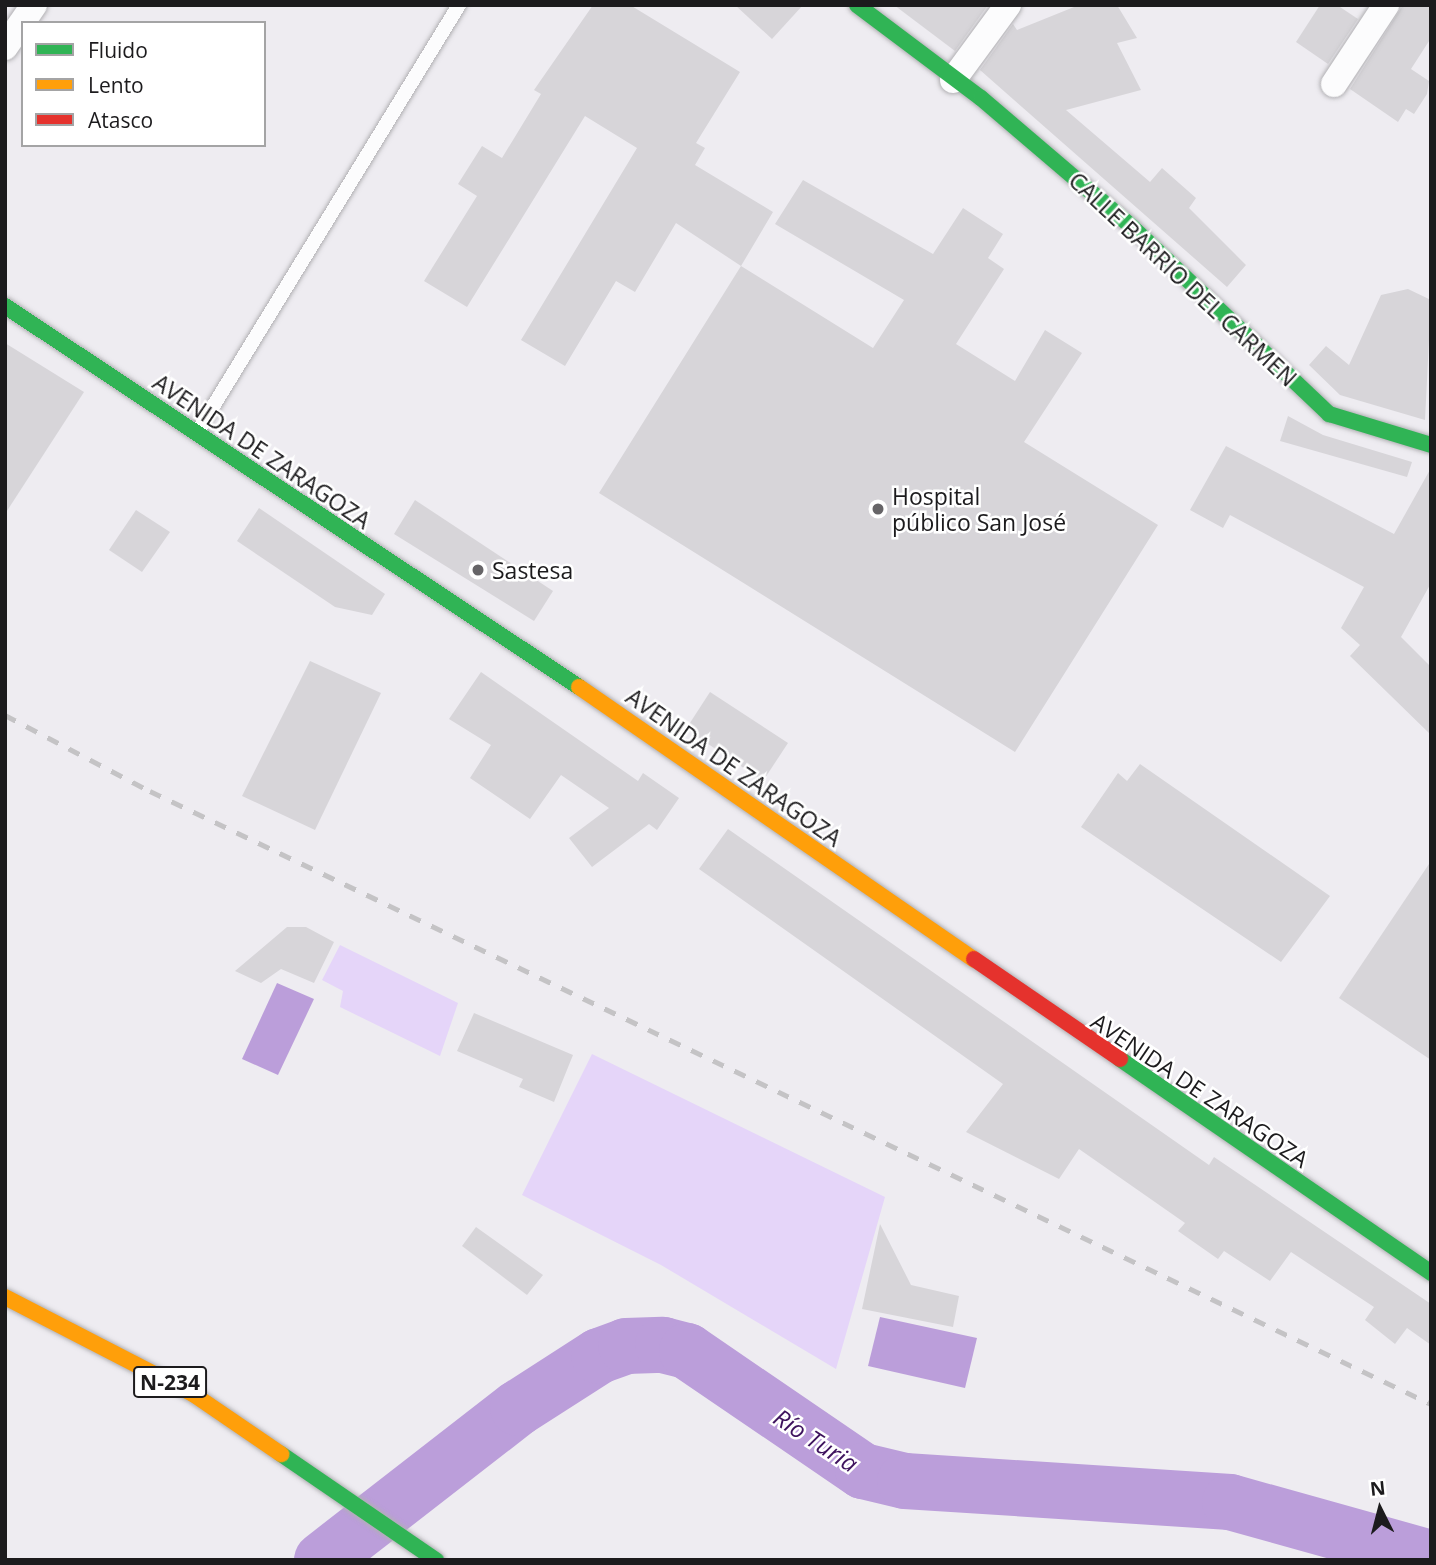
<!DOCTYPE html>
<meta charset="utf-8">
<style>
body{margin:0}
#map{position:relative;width:1436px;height:1565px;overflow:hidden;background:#eeecf1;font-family:"Open Sans",sans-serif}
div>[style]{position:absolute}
.green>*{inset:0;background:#e5d5f9}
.water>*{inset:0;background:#bb9eda}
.river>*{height:56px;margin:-28px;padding:0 28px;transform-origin:28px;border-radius:28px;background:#bb9eda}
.building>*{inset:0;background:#d7d5d9}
.roads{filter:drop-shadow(0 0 2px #b1b0b3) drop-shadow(0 0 2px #b1b0b3)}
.lane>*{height:14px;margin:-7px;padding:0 7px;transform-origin:7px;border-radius:7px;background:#fcfcfd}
.street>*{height:26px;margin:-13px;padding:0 13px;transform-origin:13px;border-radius:13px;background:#fcfcfd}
.fast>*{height:16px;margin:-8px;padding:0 8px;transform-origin:8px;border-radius:8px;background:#30b455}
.slow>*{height:16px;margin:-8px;padding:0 8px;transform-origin:8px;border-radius:8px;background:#ff9f0a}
.jam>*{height:16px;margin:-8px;padding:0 8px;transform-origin:8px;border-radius:8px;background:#e5322d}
.rail>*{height:5px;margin-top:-2.5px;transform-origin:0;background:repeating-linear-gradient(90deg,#c4c3c5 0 12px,transparent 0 24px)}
.dots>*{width:19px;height:19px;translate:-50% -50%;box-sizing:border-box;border:4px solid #fff;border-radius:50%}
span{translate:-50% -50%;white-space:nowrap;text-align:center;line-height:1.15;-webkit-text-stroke:5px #fff;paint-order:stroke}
.shield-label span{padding:2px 5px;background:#fff;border:2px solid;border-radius:5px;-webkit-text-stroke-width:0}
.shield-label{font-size:21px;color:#1c1b1d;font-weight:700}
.street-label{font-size:23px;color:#1c1b1d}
.poi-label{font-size:23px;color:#1c1b1d}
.left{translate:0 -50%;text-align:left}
.water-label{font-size:24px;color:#3d125d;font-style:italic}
.frame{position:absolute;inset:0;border:7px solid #1c1b1d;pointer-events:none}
.legend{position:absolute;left:21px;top:21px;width:245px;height:126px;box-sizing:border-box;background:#fff;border:2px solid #a4a4a5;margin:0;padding:9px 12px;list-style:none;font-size:21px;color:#1c1b1d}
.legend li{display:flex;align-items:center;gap:14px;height:35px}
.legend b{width:35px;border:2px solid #a4a4a5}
.north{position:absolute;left:1345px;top:1474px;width:70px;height:70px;-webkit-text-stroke:5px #fff;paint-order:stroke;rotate:354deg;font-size:19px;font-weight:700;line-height:28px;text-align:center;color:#1c1b1d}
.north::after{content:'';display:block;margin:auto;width:24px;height:32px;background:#1c1b1d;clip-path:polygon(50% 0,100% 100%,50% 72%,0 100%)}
</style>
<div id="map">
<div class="green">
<i style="clip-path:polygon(340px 945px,458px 1003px,440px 1056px,340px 1007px,343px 991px,322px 980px)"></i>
<i style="clip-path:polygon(592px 1054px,885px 1197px,836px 1369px,661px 1265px,522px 1195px)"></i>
</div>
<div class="water">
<i style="clip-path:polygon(277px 983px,314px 999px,278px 1075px,242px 1059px)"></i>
<i style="clip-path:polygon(880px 1317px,977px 1338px,965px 1388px,868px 1366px)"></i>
</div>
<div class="river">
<i style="left:322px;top:1560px;width:248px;rotate:-37.8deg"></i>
<i style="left:518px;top:1408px;width:96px;rotate:-32.7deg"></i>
<i style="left:599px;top:1356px;width:29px;rotate:-20deg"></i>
<i style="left:626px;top:1346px;width:37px;rotate:-2deg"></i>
<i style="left:663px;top:1345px;width:25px;rotate:14deg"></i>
<i style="left:687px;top:1351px;width:213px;rotate:34.3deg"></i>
<i style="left:863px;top:1471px;width:43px;rotate:13.4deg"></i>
<i style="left:905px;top:1481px;width:326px;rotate:3.7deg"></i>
<i style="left:1230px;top:1502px;width:209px;rotate:15.6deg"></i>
</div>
<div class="building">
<i style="clip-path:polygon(593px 5px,630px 5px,740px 72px,696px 143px,705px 148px,695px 165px,773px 212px,741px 266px,676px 223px,635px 292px,616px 281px,565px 366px,521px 340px,637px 148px,585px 116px,467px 307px,424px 281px,477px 196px,458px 184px,482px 146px,502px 158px,541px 94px,534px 90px)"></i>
<i style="clip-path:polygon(735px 5px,803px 5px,772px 39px)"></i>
<i style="clip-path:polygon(894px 5px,988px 5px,955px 51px)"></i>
<i style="clip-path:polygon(1079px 5px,1117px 5px,1137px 38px,1117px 43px,1141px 90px,1066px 110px,1150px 182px,1162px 168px,1196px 198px,1189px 208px,1246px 265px,1227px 287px,980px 70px,1013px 24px,1017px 30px)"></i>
<i style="clip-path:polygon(1320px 5px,1337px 5px,1358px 19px,1328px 64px,1296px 42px)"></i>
<i style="clip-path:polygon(1403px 5px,1431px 5px,1431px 38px,1411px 69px,1429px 81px,1427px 94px,1414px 114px,1406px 109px,1398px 122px,1350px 89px)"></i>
<i style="clip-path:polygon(803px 180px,933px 254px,963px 208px,1003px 234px,988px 258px,1004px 269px,956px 344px,1015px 381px,1045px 330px,1082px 353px,1024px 442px,1158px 525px,1015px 752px,599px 493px,741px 266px,873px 348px,904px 300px,775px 224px)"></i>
<i style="clip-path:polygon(1408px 289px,1431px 300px,1425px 420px,1340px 395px,1309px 365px,1326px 346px,1349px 365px,1381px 295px)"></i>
<i style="clip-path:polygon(5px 343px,84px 392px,5px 514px)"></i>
<i style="clip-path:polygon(1288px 416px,1323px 435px,1412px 462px,1407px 477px,1280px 441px)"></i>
<i style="clip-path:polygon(1226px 446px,1394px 534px,1431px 468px,1431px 583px,1401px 637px,1431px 667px,1431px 735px,1350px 656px,1360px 645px,1341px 628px,1364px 587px,1230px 515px,1223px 528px,1190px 510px)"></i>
<i style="clip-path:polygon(415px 500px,553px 591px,534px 621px,394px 534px)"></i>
<i style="clip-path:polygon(259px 508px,385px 594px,372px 615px,335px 607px,237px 541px)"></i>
<i style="clip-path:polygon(136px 510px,170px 532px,142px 572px,109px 550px)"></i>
<i style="clip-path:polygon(310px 661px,381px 693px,315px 830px,242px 796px)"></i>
<i style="clip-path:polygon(481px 672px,638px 781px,643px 773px,679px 798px,657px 830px,649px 824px,592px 867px,569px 838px,609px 808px,561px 775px,530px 819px,470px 778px,491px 745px,449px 719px)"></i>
<i style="clip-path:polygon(710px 692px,788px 743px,763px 781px,686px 729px)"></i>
<i style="clip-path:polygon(1140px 764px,1330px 896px,1281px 962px,1081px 827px,1118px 773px,1127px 781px)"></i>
<i style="clip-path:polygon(728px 829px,1209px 1165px,1214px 1157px,1431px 1304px,1431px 1345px,1407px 1328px,1395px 1344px,1365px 1320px,1374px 1307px,1291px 1252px,1270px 1281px,1224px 1251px,1218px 1259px,1178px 1231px,1185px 1223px,1079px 1149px,1059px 1179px,966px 1132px,1003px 1084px,699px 869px)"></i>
<i style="clip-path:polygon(1431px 861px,1431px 1060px,1339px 998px)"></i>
<i style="clip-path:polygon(287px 927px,306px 927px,334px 942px,314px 983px,281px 969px,261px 983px,235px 971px)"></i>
<i style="clip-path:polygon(474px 1013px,573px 1055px,554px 1102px,519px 1087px,523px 1079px,457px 1051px)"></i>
<i style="clip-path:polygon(880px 1224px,911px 1285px,959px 1296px,953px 1327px,862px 1309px)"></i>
<i style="clip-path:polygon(476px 1227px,543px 1275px,527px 1295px,462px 1246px)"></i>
</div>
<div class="roads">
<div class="lane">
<i style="left:198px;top:431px;width:500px;rotate:-58.5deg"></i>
</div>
<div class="street">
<i style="left:5px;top:47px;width:51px;rotate:-55.4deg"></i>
<i style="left:953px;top:80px;width:93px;rotate:-53.7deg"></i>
<i style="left:1334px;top:84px;width:95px;rotate:-56.6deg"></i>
</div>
<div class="fast">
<i style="left:857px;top:5px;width:155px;rotate:36.9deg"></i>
<i style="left:981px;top:98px;width:199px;rotate:40.5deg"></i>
<i style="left:1132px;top:227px;width:272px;rotate:43.5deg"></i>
<i style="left:1329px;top:414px;width:107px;rotate:16.9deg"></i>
<i style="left:5px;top:306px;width:689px;rotate:33.57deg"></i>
<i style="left:1120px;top:1059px;width:378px;rotate:34.5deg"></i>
<i style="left:281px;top:1454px;width:188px;rotate:34.4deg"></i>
</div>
<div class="slow">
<i style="left:579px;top:687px;width:480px;rotate:34.6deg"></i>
<i style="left:5px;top:1297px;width:212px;rotate:27.3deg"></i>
<i style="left:193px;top:1394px;width:107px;rotate:34.3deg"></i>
</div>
<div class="jam">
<i style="left:974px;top:959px;width:177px;rotate:34.4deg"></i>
</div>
</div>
<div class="rail">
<i style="left:5px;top:715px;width:164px;rotate:27.7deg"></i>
<i style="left:150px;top:791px;width:1420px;rotate:25.57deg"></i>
</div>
<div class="dots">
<i style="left:878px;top:509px;background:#666467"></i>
<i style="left:478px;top:570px;background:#666467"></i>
</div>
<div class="shield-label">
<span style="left:170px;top:1382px">N-234</span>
</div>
<div class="street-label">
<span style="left:1183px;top:279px;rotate:43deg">CALLE BARRIO DEL CARMEN</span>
<span style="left:262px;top:451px;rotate:34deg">AVENIDA DE ZARAGOZA</span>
<span style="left:734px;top:767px;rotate:35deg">AVENIDA DE ZARAGOZA</span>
<span style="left:1200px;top:1090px;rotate:34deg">AVENIDA DE ZARAGOZA</span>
</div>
<div class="poi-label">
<span class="left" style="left:892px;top:509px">Hospital<br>público San José</span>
<span class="left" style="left:492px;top:570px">Sastesa</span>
</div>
<div class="water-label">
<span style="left:816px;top:1440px;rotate:33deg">Río Turia</span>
</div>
<div class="frame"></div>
<ul class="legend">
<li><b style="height:9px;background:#30b455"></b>Fluido</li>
<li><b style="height:9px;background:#ff9f0a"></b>Lento</li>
<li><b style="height:9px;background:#e5322d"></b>Atasco</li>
</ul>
<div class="north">N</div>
</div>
